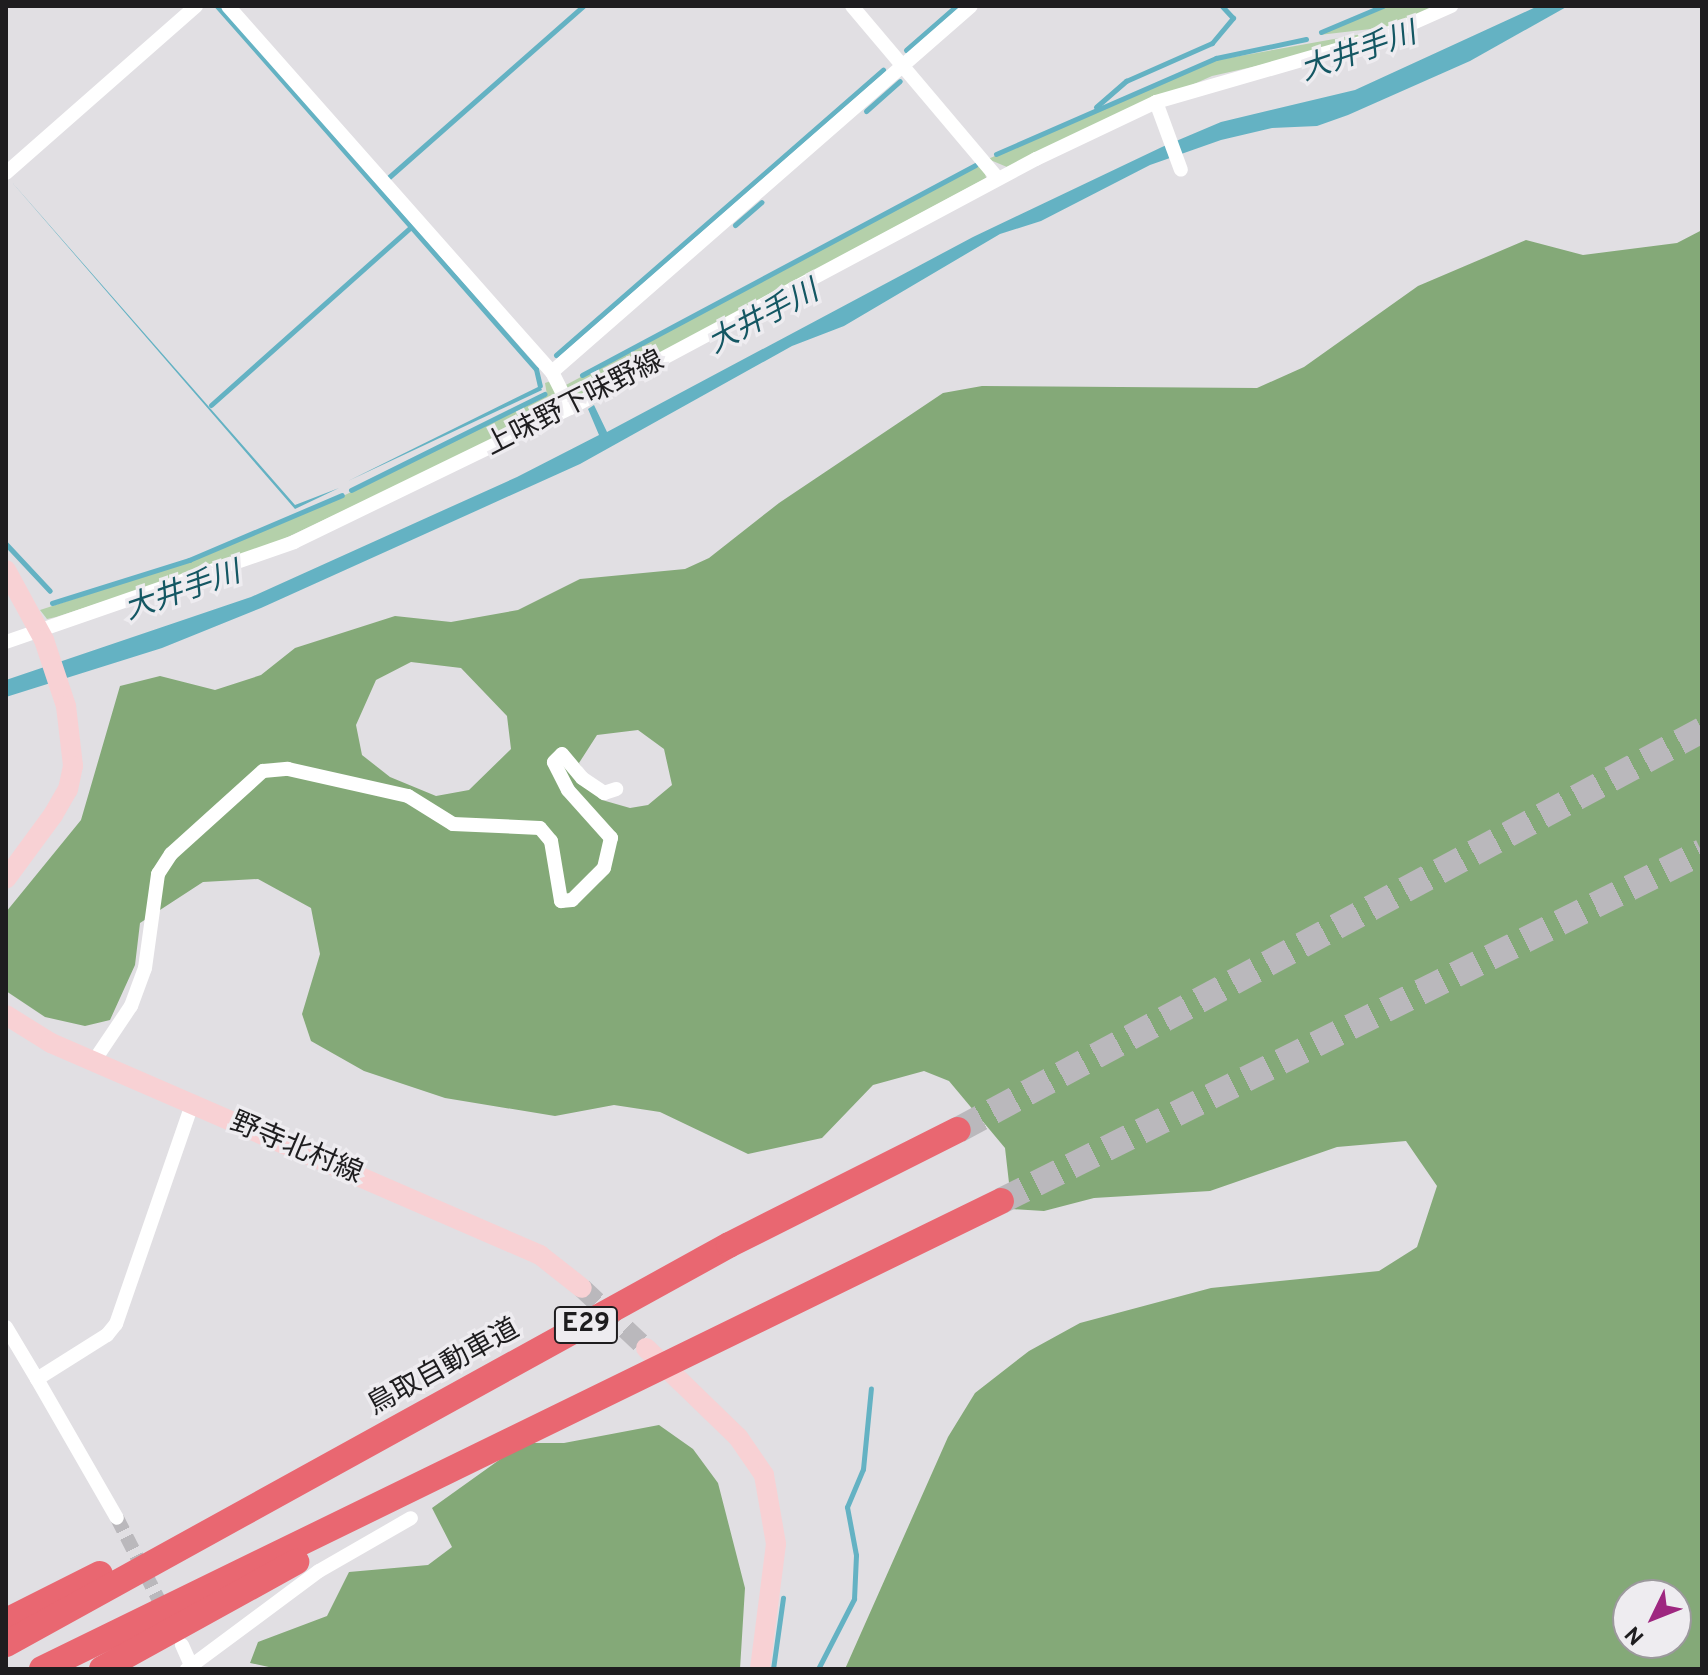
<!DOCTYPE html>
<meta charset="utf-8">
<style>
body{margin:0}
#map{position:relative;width:1708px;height:1675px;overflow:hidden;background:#e1dfe3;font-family:Overpass,"Noto Sans JP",sans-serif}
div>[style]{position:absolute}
.green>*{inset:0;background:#b4d0aa}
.forest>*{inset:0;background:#84a978}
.water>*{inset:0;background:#64b2c3}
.stream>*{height:5px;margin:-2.5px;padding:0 2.5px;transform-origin:2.5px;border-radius:2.5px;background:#64b2c3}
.street-tunnel>*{height:14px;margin-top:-7px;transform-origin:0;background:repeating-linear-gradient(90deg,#bab8bc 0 14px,transparent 0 21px)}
.secondary-tunnel>*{height:20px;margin-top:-10px;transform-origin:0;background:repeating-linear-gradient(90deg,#bab8bc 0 20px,transparent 0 30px)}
.highway-tunnel>*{height:26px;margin-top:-13px;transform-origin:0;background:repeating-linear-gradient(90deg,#bab8bc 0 26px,transparent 0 39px)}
.street>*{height:14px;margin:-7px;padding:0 7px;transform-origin:7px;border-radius:7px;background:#fff}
.secondary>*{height:20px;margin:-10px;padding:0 10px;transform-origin:10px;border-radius:10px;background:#f8d1d4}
.highway>*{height:26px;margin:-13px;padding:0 13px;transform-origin:13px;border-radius:13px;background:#e96771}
span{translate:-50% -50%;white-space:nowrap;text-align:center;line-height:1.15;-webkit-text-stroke:7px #eeecf0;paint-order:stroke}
.shield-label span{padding:2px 6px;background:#eeecf0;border:2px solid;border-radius:6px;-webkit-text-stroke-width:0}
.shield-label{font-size:26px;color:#1e1d1f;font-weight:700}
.street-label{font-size:28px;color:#1e1d1f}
.water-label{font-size:30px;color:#145763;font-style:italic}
.frame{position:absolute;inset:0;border:8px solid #1e1d1f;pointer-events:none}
.north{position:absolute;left:1612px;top:1579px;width:80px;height:80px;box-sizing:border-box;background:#eeecf0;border:2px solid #9b999c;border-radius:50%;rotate:227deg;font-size:22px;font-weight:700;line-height:32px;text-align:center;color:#1e1d1f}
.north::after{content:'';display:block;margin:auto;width:28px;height:36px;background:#9e2780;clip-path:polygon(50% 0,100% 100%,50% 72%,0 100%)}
</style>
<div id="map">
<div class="green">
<i style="clip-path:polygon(1386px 6px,1442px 6px,1388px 27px,1319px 35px)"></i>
<i style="clip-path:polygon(1373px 32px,1310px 54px,1212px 76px,1007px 167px,988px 159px,1217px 60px)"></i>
<i style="clip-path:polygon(983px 163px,986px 178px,573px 400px,564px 386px)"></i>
<i style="clip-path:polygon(551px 381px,563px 402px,557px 410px,256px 552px,56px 617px,47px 619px,40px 610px,191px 561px,343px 496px,547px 395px,545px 383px)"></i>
</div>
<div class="forest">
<i style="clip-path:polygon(evenodd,1702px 230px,1702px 1669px,845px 1669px,948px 1437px,975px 1393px,1029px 1351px,1080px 1323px,1211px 1288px,1379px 1271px,1417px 1247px,1437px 1186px,1406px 1141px,1337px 1147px,1210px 1191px,1094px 1198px,1044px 1211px,1012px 1209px,1005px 1148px,949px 1081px,924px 1071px,873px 1085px,822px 1138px,748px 1154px,660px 1112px,614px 1105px,555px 1116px,445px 1098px,364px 1071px,311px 1041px,302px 1014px,320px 954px,311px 908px,258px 879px,203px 882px,140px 923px,135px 965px,110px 1020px,85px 1026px,45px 1017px,6px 991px,6px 912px,81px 820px,120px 686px,160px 676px,215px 690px,261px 675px,295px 648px,395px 616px,451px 622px,518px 610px,580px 579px,685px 569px,709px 558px,779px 503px,943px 393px,982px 386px,1257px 388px,1304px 367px,1418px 286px,1526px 240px,1583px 255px,1677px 243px,1702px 230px,411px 662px,461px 668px,507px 716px,511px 749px,469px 790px,436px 796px,390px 777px,362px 755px,356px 725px,376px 680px,411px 662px,1702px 230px,638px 730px,664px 749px,672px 785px,648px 805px,630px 808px,602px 800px,579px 763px,597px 735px,638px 730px,1702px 230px,1628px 1595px,1676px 1595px,1676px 1643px,1628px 1643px,1628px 1595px)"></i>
<i style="clip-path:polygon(659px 1425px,693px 1449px,718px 1483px,745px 1588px,740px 1669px,278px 1669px,250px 1663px,258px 1642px,327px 1616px,349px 1572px,428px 1565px,452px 1547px,432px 1508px,523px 1443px,564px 1443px)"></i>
</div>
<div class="water">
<i style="clip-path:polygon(1538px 6px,1568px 6px,1470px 61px,1348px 115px,1317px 126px,1272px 128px,1221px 140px,1150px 165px,1041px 221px,1000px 234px,844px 326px,792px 346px,580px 464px,261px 608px,162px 648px,6px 697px,6px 680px,251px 597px,517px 477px,599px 435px,588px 409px,594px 405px,607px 432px,973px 237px,1162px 147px,1221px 122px,1355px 90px)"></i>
<i style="clip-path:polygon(10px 180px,295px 505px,339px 488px,295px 509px)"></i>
<i style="clip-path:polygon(540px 386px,542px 390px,348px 481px)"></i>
</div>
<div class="stream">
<i style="left:217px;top:6px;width:483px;rotate:48.7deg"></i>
<i style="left:536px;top:369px;width:17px;rotate:77deg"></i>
<i style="left:1321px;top:32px;width:67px;rotate:-22.8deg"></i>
<i style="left:906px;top:50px;width:67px;rotate:-41.3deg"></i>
<i style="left:1096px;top:107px;width:40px;rotate:-41deg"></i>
<i style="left:1126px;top:81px;width:94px;rotate:-23.8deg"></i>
<i style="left:1212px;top:43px;width:33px;rotate:-50deg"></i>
<i style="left:1233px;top:18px;width:16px;rotate:-133deg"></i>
<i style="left:866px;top:111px;width:45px;rotate:-41.4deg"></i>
<i style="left:996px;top:154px;width:240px;rotate:-23.6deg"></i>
<i style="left:1216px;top:58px;width:92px;rotate:-11.9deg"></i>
<i style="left:388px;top:178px;width:260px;rotate:-41.4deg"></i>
<i style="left:735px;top:225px;width:35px;rotate:-41deg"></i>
<i style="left:556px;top:355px;width:434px;rotate:-41.1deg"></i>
<i style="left:582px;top:375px;width:446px;rotate:-28.1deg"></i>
<i style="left:211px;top:405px;width:266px;rotate:-41.7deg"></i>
<i style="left:351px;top:490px;width:216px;rotate:-26.4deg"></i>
<i style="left:6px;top:544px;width:64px;rotate:46.9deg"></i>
<i style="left:52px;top:603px;width:144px;rotate:-17.4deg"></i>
<i style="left:189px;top:560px;width:166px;rotate:-23deg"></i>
<i style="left:773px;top:1669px;width:72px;rotate:-82deg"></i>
<i style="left:818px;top:1669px;width:79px;rotate:-62.8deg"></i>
<i style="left:854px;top:1599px;width:44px;rotate:-87.4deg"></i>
<i style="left:856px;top:1555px;width:49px;rotate:-100.6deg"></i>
<i style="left:847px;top:1507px;width:41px;rotate:-67.2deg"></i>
<i style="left:863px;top:1469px;width:81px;rotate:-84.4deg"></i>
</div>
<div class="street-tunnel">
<i style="left:117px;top:1518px;width:108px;rotate:63deg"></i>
</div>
<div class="secondary-tunnel">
<i style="left:582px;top:1288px;width:88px;rotate:43.2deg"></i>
</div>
<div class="highway-tunnel">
<i style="left:958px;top:1130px;width:845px;rotate:-28.26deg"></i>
<i style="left:1001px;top:1201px;width:783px;rotate:-26.47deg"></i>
</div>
<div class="street">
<i style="left:228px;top:6px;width:489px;rotate:48.5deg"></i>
<i style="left:552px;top:372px;width:40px;rotate:63.4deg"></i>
<i style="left:852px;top:6px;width:226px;rotate:49.8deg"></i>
<i style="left:1156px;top:102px;width:72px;rotate:69.8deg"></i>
<i style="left:6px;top:173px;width:253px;rotate:-41.3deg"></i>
<i style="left:552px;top:372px;width:556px;rotate:-41.14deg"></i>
<i style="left:6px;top:642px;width:305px;rotate:-19.1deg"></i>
<i style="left:294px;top:542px;width:307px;rotate:-25.9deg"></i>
<i style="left:570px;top:408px;width:528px;rotate:-28.12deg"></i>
<i style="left:1036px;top:159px;width:133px;rotate:-25.4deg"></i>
<i style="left:1156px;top:102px;width:234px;rotate:-16.1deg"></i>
<i style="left:1381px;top:37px;width:77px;rotate:-23.9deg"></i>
<i style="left:94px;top:1061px;width:66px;rotate:-56.1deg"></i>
<i style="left:131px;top:1006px;width:40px;rotate:-69.8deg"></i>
<i style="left:145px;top:968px;width:95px;rotate:-82.1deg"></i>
<i style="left:158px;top:874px;width:24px;rotate:-57deg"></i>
<i style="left:171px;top:854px;width:124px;rotate:-42.1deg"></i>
<i style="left:263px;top:771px;width:25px;rotate:-5deg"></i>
<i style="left:288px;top:769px;width:123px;rotate:12.7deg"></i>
<i style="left:408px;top:796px;width:53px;rotate:31.9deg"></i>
<i style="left:453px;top:824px;width:87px;rotate:2.6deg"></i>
<i style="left:540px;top:828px;width:17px;rotate:50deg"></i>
<i style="left:551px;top:841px;width:61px;rotate:80.5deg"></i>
<i style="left:561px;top:901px;width:11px;rotate:-5deg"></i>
<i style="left:572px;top:900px;width:45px;rotate:-45deg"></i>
<i style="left:604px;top:868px;width:31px;rotate:-77deg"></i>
<i style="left:611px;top:838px;width:64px;rotate:-131.9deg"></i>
<i style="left:568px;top:790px;width:31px;rotate:-117deg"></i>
<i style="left:554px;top:762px;width:11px;rotate:-45deg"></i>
<i style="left:562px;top:754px;width:31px;rotate:50deg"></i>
<i style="left:582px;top:778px;width:27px;rotate:34deg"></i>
<i style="left:604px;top:793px;width:13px;rotate:-18deg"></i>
<i style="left:6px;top:1327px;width:61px;rotate:59.2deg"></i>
<i style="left:37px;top:1379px;width:83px;rotate:-32.2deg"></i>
<i style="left:107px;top:1335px;width:14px;rotate:-51deg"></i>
<i style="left:116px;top:1324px;width:233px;rotate:-70.9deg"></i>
<i style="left:37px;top:1379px;width:160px;rotate:60.1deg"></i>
<i style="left:182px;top:1645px;width:24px;rotate:66deg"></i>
<i style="left:187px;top:1669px;width:164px;rotate:-36.6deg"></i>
<i style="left:319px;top:1571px;width:106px;rotate:-29.9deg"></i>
</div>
<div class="secondary">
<i style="left:6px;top:570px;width:80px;rotate:61.5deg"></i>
<i style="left:44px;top:640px;width:70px;rotate:71.6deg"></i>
<i style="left:66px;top:706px;width:60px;rotate:83.3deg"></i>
<i style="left:73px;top:766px;width:24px;rotate:102deg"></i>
<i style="left:68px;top:789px;width:30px;rotate:120deg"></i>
<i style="left:53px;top:815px;width:79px;rotate:126.3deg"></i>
<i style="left:6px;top:1015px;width:53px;rotate:31.9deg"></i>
<i style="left:51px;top:1043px;width:533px;rotate:23.44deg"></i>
<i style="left:540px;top:1255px;width:53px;rotate:38.2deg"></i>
<i style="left:646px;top:1348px;width:128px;rotate:44.1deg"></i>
<i style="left:738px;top:1437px;width:46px;rotate:55.6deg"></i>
<i style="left:764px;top:1475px;width:70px;rotate:80.1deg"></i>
<i style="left:776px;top:1544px;width:126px;rotate:97.3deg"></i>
</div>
<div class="highway">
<i style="left:6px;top:1621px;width:105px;rotate:-26.6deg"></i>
<i style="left:6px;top:1644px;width:826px;rotate:-28.89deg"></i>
<i style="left:729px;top:1245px;width:256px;rotate:-26.7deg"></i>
<i style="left:42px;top:1669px;width:1067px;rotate:-26.01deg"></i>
<i style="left:102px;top:1669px;width:222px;rotate:-28.9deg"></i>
</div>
<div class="shield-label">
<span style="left:586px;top:1325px">E29</span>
</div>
<div class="street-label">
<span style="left:575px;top:404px;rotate:-27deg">上味野下味野線</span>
<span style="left:296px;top:1149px;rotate:23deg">野寺北村線</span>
<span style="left:444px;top:1368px;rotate:-29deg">鳥取自動車道</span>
</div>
<div class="water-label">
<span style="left:1359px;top:54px;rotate:-19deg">大井手川</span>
<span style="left:764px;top:319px;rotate:-28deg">大井手川</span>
<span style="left:183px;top:593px;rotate:-19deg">大井手川</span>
</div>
<div class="frame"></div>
<div class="north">N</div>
</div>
